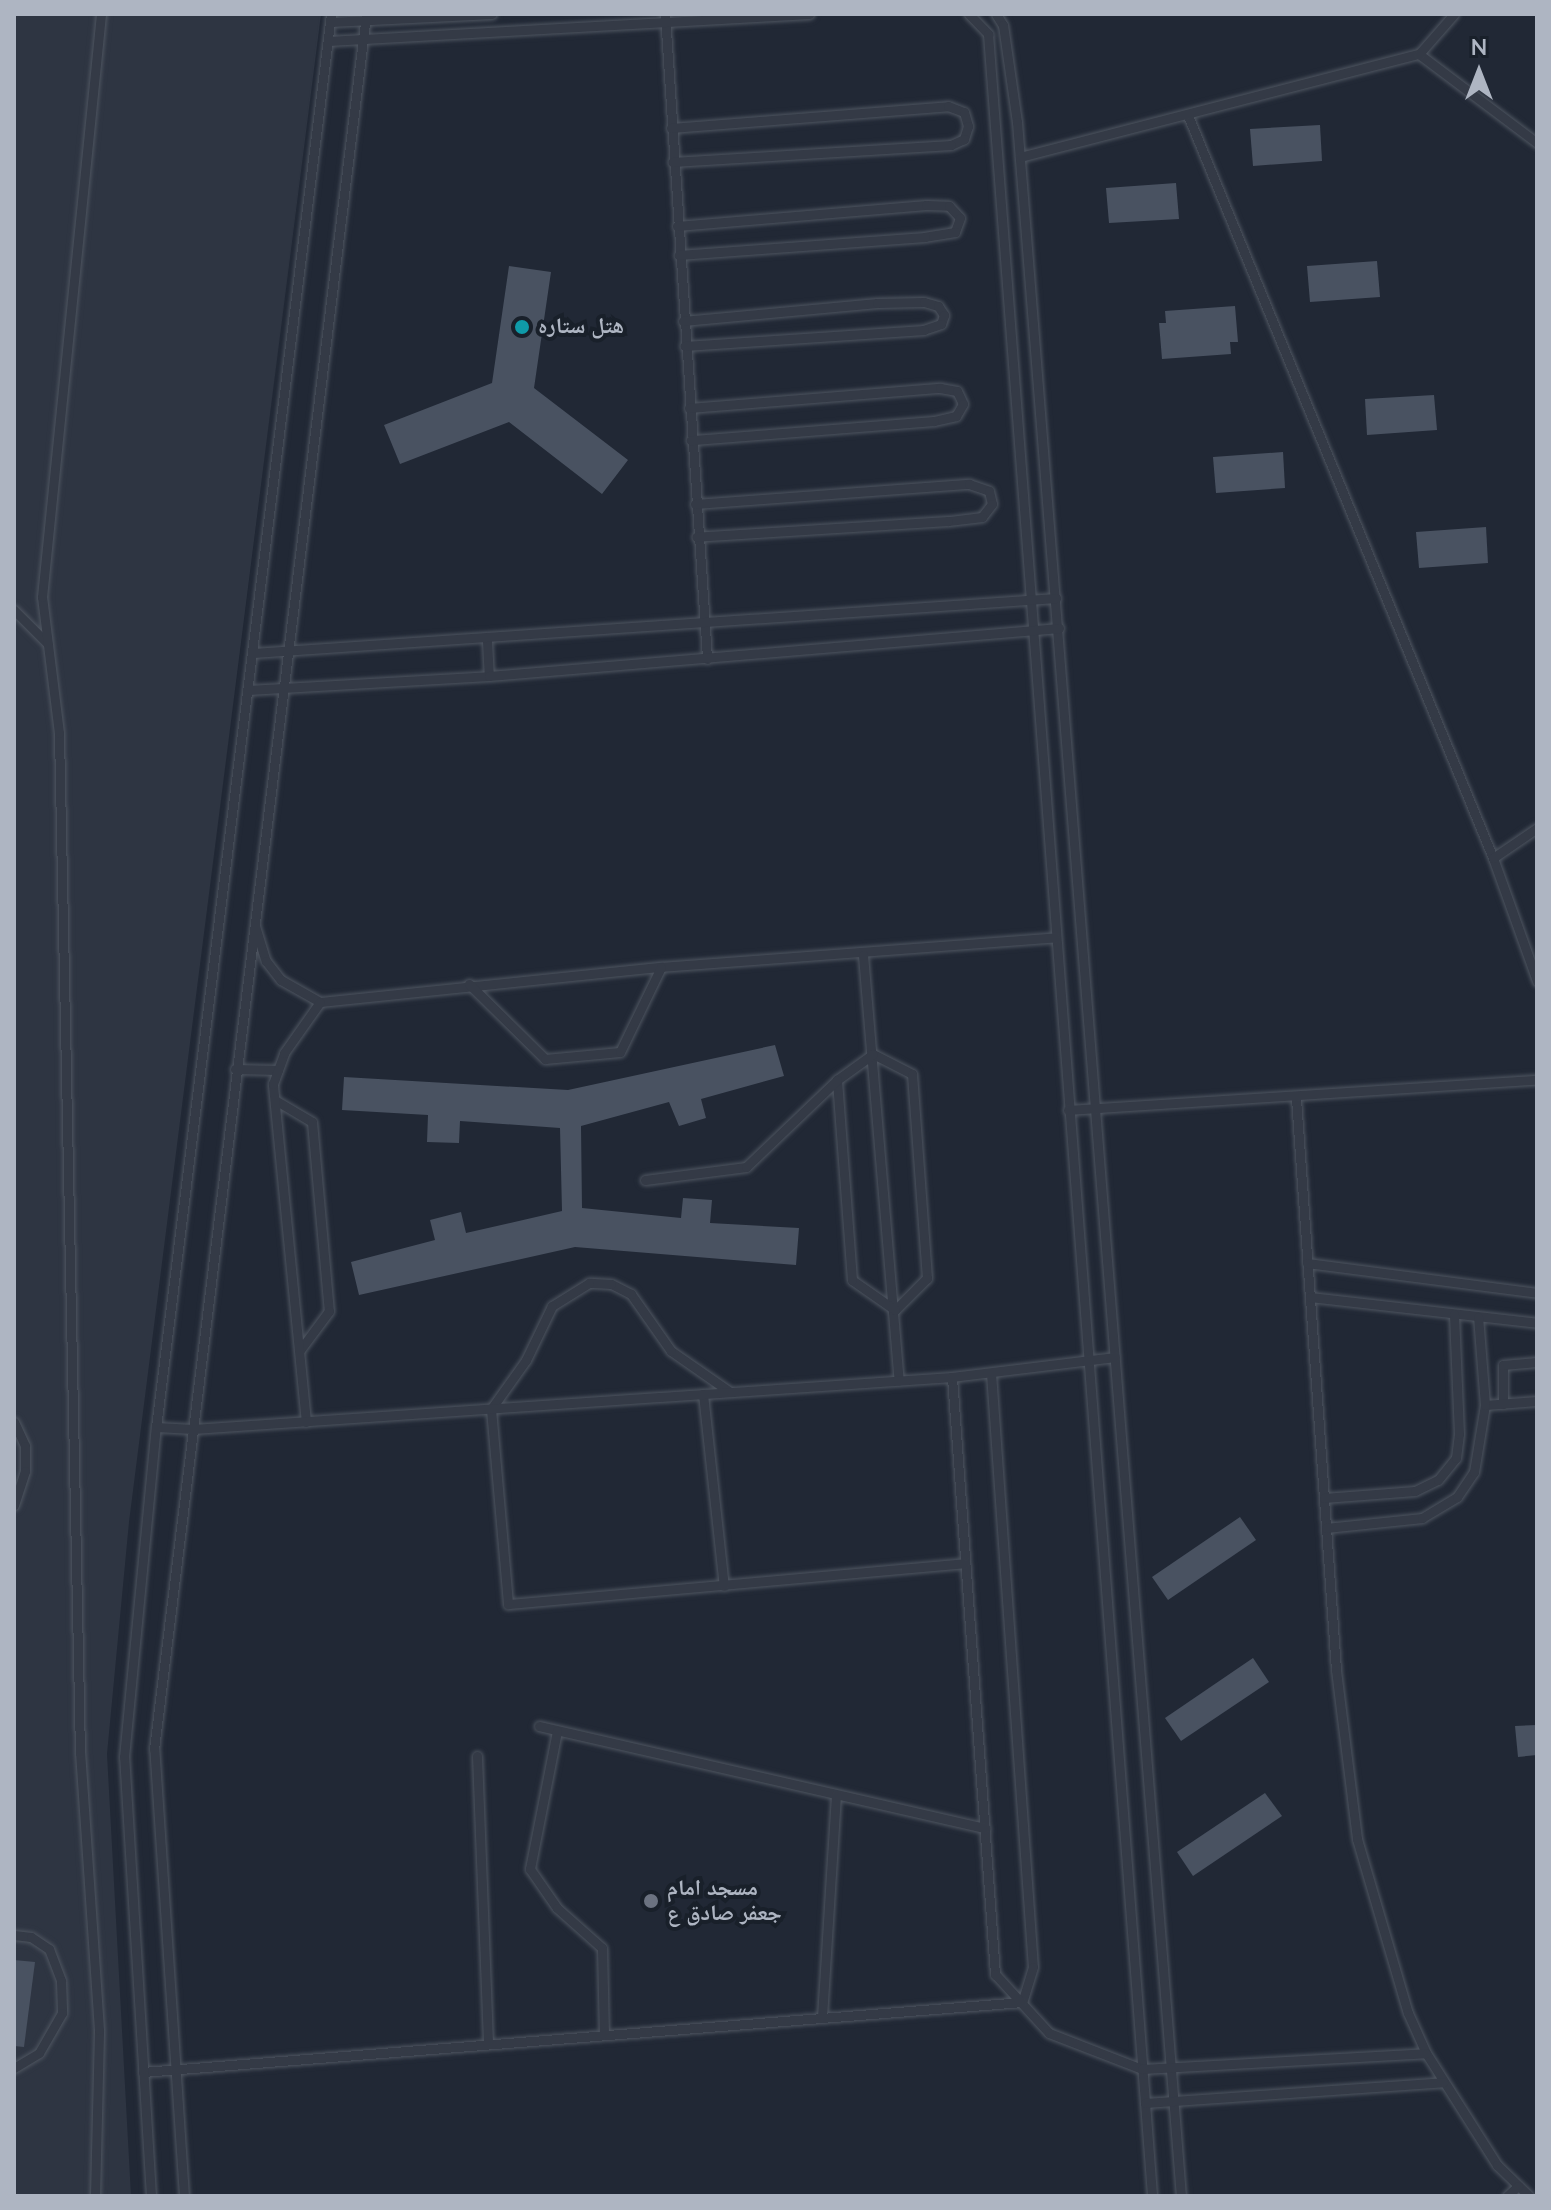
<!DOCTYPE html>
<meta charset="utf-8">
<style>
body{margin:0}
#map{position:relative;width:1551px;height:2210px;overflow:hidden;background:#212835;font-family:"Nunito Sans","Noto Naskh Arabic",sans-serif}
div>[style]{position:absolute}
.airport>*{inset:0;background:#2e3542}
.building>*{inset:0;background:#495261}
.roads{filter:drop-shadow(0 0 2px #4e5560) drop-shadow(0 0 2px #4e5560)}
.service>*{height:9px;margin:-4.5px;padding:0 4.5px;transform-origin:4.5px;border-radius:4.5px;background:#343a46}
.dots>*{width:22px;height:22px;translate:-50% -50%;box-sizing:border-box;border:4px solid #19202a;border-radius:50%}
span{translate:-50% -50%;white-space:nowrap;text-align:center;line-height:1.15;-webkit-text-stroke:8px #19202a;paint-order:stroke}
.poi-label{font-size:22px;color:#aeb5c2;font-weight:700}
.left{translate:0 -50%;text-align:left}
.frame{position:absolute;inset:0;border:16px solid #aeb5c2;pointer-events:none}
.north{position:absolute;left:1439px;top:32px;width:80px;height:80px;-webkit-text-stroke:6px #19202a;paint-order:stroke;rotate:0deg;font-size:22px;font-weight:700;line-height:32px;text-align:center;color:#aeb5c2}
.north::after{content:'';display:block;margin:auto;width:28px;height:36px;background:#aeb5c2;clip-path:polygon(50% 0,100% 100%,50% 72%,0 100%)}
</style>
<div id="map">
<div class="airport">
<i style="clip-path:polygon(14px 14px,321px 14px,129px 1522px,107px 1754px,131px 2196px,14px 2196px)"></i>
</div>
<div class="building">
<i style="clip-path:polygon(1320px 125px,1322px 161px,1253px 166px,1250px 129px)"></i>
<i style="clip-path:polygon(1176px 183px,1179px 219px,1109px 223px,1106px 188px)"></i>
<i style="clip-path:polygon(1377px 261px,1380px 297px,1310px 302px,1307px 266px)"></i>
<i style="clip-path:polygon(509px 266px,551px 272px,534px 388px,628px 460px,602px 494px,509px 422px,400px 464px,384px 425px,492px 383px)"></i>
<i style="clip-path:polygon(1235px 306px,1238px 342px,1230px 342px,1231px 354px,1162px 359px,1159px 323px,1166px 323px,1165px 311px)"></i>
<i style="clip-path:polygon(1434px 395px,1437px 430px,1367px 435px,1365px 399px)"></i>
<i style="clip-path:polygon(1283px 452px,1285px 488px,1216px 493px,1213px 457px)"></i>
<i style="clip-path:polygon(1486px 527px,1488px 563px,1419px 568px,1416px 532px)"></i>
<i style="clip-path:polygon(775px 1045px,784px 1076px,701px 1099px,706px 1118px,679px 1126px,669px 1102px,581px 1126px,582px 1208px,681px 1218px,683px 1198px,712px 1200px,710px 1223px,799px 1228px,796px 1265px,575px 1247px,359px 1295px,351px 1262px,435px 1240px,430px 1220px,461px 1212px,466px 1233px,562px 1211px,560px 1128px,460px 1121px,459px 1143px,427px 1142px,428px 1115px,342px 1110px,344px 1077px,568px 1090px)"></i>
<i style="clip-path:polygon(1240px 1517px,1256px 1540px,1168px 1600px,1152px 1577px)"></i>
<i style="clip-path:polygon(1253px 1658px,1269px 1682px,1181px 1741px,1165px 1718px)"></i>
<i style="clip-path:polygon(1537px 1725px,1537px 1755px,1518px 1757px,1515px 1726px)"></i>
<i style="clip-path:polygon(1265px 1793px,1282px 1816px,1193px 1876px,1177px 1852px)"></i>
<i style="clip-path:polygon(14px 1960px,35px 1962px,24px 2047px,14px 2046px)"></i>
</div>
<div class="roads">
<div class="service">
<i style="left:665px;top:14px;width:646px;rotate:86.27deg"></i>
<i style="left:969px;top:14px;width:28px;rotate:46deg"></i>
<i style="left:988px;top:34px;width:2168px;rotate:85.66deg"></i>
<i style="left:996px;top:14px;width:13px;rotate:58deg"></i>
<i style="left:1003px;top:25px;width:98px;rotate:81.8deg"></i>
<i style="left:1017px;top:122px;width:2080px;rotate:85.48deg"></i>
<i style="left:330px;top:22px;width:162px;rotate:-2.8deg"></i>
<i style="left:328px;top:41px;width:482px;rotate:-3.2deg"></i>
<i style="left:1419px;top:54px;width:148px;rotate:37deg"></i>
<i style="left:1189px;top:118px;width:800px;rotate:67.67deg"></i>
<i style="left:1493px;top:858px;width:131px;rotate:70.3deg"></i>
<i style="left:671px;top:128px;width:278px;rotate:-4.5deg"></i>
<i style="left:948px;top:106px;width:17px;rotate:21deg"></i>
<i style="left:964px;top:112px;width:15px;rotate:74deg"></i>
<i style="left:968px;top:126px;width:14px;rotate:107deg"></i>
<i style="left:964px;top:139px;width:14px;rotate:155deg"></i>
<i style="left:951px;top:145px;width:279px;rotate:176.5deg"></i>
<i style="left:1020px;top:157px;width:412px;rotate:-14.5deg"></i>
<i style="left:1419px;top:54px;width:53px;rotate:-48.8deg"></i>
<i style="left:677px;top:226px;width:250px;rotate:-4.8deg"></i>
<i style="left:926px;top:205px;width:23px;rotate:2deg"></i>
<i style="left:949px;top:206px;width:16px;rotate:47deg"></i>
<i style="left:960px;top:218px;width:15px;rotate:110deg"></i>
<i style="left:955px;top:232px;width:30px;rotate:171deg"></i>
<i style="left:925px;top:237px;width:247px;rotate:175.8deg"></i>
<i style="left:683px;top:321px;width:195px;rotate:-5.3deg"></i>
<i style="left:877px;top:303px;width:47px;rotate:-1.2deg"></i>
<i style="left:924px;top:302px;width:15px;rotate:16deg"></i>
<i style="left:938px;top:306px;width:11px;rotate:56deg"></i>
<i style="left:944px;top:315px;width:9px;rotate:108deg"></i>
<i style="left:941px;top:324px;width:18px;rotate:161deg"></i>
<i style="left:924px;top:330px;width:240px;rotate:176.2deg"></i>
<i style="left:689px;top:408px;width:252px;rotate:-4.6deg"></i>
<i style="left:940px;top:388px;width:17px;rotate:10deg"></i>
<i style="left:957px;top:391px;width:14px;rotate:65deg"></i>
<i style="left:963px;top:404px;width:14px;rotate:120deg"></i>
<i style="left:956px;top:416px;width:23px;rotate:167deg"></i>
<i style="left:934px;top:421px;width:244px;rotate:175.5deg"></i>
<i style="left:695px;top:504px;width:275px;rotate:-4.2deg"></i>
<i style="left:969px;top:484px;width:21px;rotate:19deg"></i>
<i style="left:989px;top:491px;width:13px;rotate:77deg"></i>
<i style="left:992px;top:504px;width:16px;rotate:128deg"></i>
<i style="left:982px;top:517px;width:34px;rotate:173deg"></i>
<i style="left:948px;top:521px;width:252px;rotate:176.4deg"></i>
<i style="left:14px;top:610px;width:47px;rotate:45deg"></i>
<i style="left:487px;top:641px;width:35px;rotate:87deg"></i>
<i style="left:253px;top:653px;width:805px;rotate:-3.92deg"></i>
<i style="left:248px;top:690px;width:241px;rotate:-3.3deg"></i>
<i style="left:489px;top:676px;width:572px;rotate:-4.81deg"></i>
<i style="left:1493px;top:858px;width:53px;rotate:-34.3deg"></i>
<i style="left:255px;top:926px;width:37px;rotate:73deg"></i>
<i style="left:266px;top:961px;width:24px;rotate:52deg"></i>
<i style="left:281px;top:980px;width:45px;rotate:29.4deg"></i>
<i style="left:320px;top:1002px;width:343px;rotate:-5.9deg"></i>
<i style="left:661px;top:967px;width:396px;rotate:-4.3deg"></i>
<i style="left:863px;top:955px;width:427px;rotate:85.2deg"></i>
<i style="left:469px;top:984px;width:107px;rotate:44.6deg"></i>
<i style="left:545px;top:1059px;width:75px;rotate:-5.3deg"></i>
<i style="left:620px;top:1052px;width:94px;rotate:-64.2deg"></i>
<i style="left:873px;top:1054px;width:44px;rotate:27.1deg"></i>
<i style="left:912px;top:1074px;width:205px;rotate:85.8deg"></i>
<i style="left:927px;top:1278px;width:45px;rotate:135deg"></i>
<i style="left:895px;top:1310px;width:52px;rotate:-145.1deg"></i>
<i style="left:852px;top:1280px;width:201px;rotate:-94.3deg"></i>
<i style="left:837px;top:1080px;width:44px;rotate:-35.8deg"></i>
<i style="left:235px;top:1069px;width:43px;rotate:1.3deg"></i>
<i style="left:1296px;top:1098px;width:573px;rotate:86deg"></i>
<i style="left:1336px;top:1670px;width:170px;rotate:82.9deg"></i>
<i style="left:1357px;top:1839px;width:181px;rotate:73.7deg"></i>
<i style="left:1408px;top:2013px;width:44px;rotate:65.8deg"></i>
<i style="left:1426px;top:2053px;width:133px;rotate:57.6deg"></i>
<i style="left:1497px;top:2165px;width:45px;rotate:44.1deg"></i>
<i style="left:275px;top:1100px;width:43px;rotate:30.7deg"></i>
<i style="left:312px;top:1122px;width:190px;rotate:84.9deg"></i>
<i style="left:329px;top:1311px;width:49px;rotate:126.6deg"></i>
<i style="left:1068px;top:1110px;width:470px;rotate:-3.7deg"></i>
<i style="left:645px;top:1180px;width:102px;rotate:-7.3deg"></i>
<i style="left:746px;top:1167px;width:126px;rotate:-43.7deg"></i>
<i style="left:1307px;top:1263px;width:232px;rotate:7.4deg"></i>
<i style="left:1310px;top:1297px;width:228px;rotate:6.5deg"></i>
<i style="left:991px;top:1373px;width:595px;rotate:85.96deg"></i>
<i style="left:1033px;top:1967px;width:37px;rotate:107deg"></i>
<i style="left:952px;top:1377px;width:599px;rotate:85.88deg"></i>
<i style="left:995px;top:1974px;width:80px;rotate:47.5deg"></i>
<i style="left:1049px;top:2033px;width:100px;rotate:21.2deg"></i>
<i style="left:1142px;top:2069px;width:284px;rotate:-3.2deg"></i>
<i style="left:730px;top:1392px;width:72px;rotate:-145.2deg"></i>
<i style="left:671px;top:1351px;width:70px;rotate:-125.1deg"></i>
<i style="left:631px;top:1294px;width:22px;rotate:-153deg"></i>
<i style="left:611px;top:1284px;width:22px;rotate:-177deg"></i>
<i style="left:589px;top:1283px;width:44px;rotate:148.1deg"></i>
<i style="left:552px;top:1306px;width:60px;rotate:115.7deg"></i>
<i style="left:526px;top:1360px;width:60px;rotate:125.5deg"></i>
<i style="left:491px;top:1409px;width:196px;rotate:85deg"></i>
<i style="left:508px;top:1604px;width:459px;rotate:-5.1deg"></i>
<i style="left:703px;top:1394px;width:193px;rotate:83.8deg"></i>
<i style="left:1503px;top:1404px;width:39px;rotate:-90deg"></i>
<i style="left:1503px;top:1365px;width:34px;rotate:-5deg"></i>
<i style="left:1485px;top:1405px;width:52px;rotate:-4.4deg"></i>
<i style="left:14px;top:1422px;width:26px;rotate:65deg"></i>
<i style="left:25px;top:1446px;width:25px;rotate:90deg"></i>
<i style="left:25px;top:1471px;width:36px;rotate:108deg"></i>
<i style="left:306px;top:1422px;width:340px;rotate:-95.6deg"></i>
<i style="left:273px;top:1084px;width:33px;rotate:-70deg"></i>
<i style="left:284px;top:1053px;width:62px;rotate:-54.8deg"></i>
<i style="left:156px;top:1427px;width:37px;rotate:3deg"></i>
<i style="left:193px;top:1429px;width:761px;rotate:-3.92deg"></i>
<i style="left:952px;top:1377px;width:164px;rotate:-7deg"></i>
<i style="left:1324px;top:1498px;width:91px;rotate:-4.4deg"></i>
<i style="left:1415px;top:1491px;width:25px;rotate:-26deg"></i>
<i style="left:1438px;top:1480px;width:28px;rotate:-51deg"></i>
<i style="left:1456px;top:1458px;width:24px;rotate:-83deg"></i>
<i style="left:1459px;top:1434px;width:120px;rotate:-92.4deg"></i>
<i style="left:1326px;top:1528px;width:97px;rotate:-5.9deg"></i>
<i style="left:1422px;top:1518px;width:41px;rotate:-31deg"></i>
<i style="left:1457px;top:1497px;width:30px;rotate:-56deg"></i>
<i style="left:1474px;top:1472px;width:68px;rotate:-80.7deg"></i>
<i style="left:1485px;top:1405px;width:88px;rotate:-94.5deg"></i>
<i style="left:539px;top:1726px;width:458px;rotate:12.9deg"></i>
<i style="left:557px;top:1731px;width:141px;rotate:101.1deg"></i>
<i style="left:530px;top:1869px;width:47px;rotate:55.3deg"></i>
<i style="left:557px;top:1908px;width:60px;rotate:41.6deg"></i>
<i style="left:602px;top:1948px;width:86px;rotate:88.7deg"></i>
<i style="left:477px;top:1756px;width:287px;rotate:87.8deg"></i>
<i style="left:14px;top:1935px;width:17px;rotate:7deg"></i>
<i style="left:31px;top:1937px;width:22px;rotate:34deg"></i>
<i style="left:49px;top:1949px;width:34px;rotate:69deg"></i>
<i style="left:61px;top:1981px;width:32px;rotate:88deg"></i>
<i style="left:62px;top:2013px;width:46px;rotate:119.9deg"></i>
<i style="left:39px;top:2053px;width:29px;rotate:149deg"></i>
<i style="left:822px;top:2017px;width:223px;rotate:-86.4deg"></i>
<i style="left:143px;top:2072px;width:882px;rotate:-4.55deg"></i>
<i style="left:1145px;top:2103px;width:299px;rotate:-4deg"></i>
<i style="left:95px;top:2196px;width:166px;rotate:-88.6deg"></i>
<i style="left:99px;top:2030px;width:278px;rotate:-93.9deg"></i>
<i style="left:80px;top:1753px;width:1020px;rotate:-91.18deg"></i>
<i style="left:59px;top:733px;width:137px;rotate:-97.1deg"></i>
<i style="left:42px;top:597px;width:586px;rotate:-84.22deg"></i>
<i style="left:151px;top:2196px;width:440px;rotate:-93.5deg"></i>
<i style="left:124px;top:1757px;width:332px;rotate:-84.5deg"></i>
<i style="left:156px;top:1427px;width:1424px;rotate:-82.94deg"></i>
<i style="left:184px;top:2196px;width:448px;rotate:-93.8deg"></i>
<i style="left:154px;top:1749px;width:1748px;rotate:-83.03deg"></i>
<i style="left:1507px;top:2196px;width:15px;rotate:-42deg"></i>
</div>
</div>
<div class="dots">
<i style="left:522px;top:327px;background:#0f9aa8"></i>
<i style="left:651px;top:1901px;background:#6b7280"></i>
</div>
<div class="poi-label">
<span class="left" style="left:538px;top:327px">هتل ستاره</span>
<span class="left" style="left:667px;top:1901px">مسجد امام<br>جعفر صادق ع</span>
</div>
<div class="frame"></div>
<div class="north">N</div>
</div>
